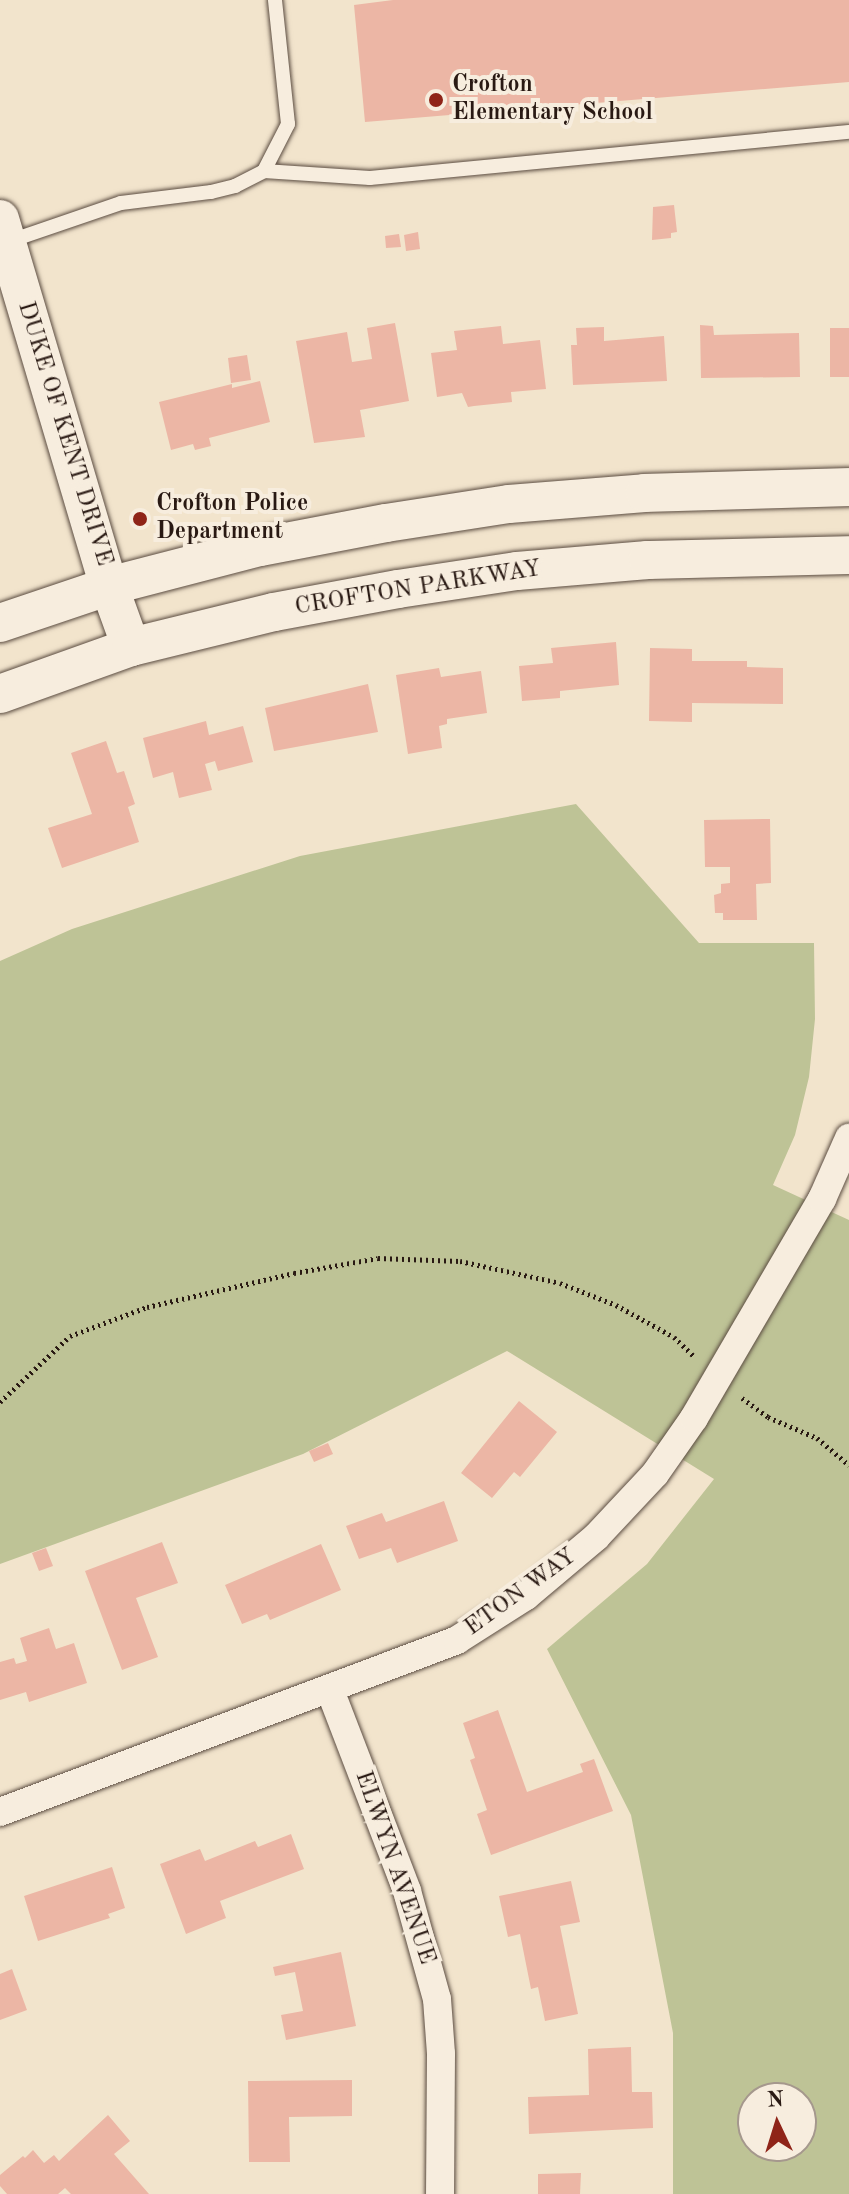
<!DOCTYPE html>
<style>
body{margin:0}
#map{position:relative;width:849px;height:2194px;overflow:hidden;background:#f2e4cc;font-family:"Old Standard TT",serif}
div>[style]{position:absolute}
.green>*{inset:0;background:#bec396}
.building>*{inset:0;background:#ecb6a5}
.path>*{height:5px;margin-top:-2.5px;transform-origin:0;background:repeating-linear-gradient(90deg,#291913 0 2px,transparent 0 6px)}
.roads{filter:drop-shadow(0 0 2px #5b4c41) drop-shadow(0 0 2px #5b4c41)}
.lane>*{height:14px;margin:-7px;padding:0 7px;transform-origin:7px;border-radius:7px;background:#f7edde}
.street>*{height:28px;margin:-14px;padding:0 14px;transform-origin:14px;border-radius:14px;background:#f7edde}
.secondary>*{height:38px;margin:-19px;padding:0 19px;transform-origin:19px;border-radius:19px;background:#f7edde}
.dots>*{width:22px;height:22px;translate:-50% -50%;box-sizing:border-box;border:4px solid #f7edde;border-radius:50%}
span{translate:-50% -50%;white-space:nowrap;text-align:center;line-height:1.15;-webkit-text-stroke:8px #f7edde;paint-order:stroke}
.poi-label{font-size:24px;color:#291913;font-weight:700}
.left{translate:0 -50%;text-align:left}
.street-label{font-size:24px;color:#291913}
.north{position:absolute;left:737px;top:2082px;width:80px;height:80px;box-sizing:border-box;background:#f7edde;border:2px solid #a5988d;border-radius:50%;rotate:356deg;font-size:22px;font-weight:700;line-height:32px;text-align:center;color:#291913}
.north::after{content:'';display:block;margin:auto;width:28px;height:36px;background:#8f2418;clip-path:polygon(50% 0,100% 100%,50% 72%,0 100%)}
</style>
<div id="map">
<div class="green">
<i style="clip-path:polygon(evenodd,576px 804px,699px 943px,814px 943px,815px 1019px,809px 1077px,795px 1135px,773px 1185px,849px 1220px,849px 2194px,673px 2194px,673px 2033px,631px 1815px,547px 1649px,647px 1564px,714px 1479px,507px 1351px,303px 1454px,0 1564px,0 961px,72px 929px,300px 856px,576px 804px,753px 2098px,801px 2098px,801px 2146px,753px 2146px,753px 2098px)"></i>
</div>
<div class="building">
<i style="clip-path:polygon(393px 0,849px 0,849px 82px,365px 122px,354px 5px)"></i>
<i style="clip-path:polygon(674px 205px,677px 232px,671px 233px,671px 238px,652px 240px,653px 207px)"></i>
<i style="clip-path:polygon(418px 232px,420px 249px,406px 251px,404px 235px)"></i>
<i style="clip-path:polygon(399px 234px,401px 247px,386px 248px,385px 236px)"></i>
<i style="clip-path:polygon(395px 323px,409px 401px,360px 410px,365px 437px,314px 443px,296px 341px,347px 332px,352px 362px,372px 359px,367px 328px)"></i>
<i style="clip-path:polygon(700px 325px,713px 326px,714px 335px,799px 333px,800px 377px,701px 378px)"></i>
<i style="clip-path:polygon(501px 326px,503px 344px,540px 340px,546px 389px,511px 392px,512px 402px,474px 406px,468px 407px,462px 393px,437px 397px,431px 353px,457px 350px,454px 331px)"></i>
<i style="clip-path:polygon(604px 327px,604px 341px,664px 336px,667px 381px,573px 385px,571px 345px,577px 345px,576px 328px)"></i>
<i style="clip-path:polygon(830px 328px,849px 328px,849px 377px,830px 377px)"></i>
<i style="clip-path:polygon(247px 355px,251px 380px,231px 383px,228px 358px)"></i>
<i style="clip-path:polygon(260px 381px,270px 422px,209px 438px,211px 446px,195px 450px,193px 444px,171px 450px,159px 402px,232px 384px,232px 388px)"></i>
<i style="clip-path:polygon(616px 642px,619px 685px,560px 691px,560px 698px,522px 701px,519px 666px,553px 663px,551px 648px)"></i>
<i style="clip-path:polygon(650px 648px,692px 649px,692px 661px,747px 661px,747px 667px,783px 668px,783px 704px,692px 703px,692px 722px,649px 721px)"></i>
<i style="clip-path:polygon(439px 668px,441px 677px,481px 671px,487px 713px,447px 719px,447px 724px,439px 726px,442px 748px,408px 754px,396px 675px)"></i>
<i style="clip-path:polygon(368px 684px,378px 732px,274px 751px,265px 708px)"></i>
<i style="clip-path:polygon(206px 721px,209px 735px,243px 726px,253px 762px,218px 771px,215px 761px,205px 764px,212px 790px,179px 798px,173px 772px,153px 778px,143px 738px)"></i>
<i style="clip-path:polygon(106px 741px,117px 773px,124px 771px,135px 804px,128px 807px,139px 842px,62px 868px,48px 828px,92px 814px,71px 753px)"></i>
<i style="clip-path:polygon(770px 819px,771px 883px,756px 884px,757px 920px,723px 920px,723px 913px,715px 913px,714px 895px,721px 893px,721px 884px,730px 883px,730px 867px,705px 867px,704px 820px)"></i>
<i style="clip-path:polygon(519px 1401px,557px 1432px,520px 1477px,514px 1472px,492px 1498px,461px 1473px)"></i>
<i style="clip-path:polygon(328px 1443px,333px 1454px,314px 1462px,309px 1451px)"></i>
<i style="clip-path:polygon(444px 1501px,458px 1541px,397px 1563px,391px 1548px,359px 1559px,346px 1526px,382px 1513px,386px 1522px)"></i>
<i style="clip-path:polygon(162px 1542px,178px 1583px,136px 1598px,158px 1657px,122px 1670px,85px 1571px)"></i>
<i style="clip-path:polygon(321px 1544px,341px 1590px,270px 1620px,267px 1614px,242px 1624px,225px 1585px)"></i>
<i style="clip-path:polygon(46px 1548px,53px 1566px,39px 1571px,32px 1553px)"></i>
<i style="clip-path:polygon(49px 1628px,56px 1649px,74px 1643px,87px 1683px,29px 1702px,26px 1692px,0 1700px,0 1662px,14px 1658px,16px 1664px,27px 1661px,20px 1638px)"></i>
<i style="clip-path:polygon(498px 1710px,527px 1792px,583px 1772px,580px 1764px,594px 1759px,613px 1811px,491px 1855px,477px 1814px,487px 1810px,470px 1760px,475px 1758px,463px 1723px)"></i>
<i style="clip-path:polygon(291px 1834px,304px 1869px,220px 1901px,226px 1918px,186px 1934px,160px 1864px,200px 1849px,205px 1861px,255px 1841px,258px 1847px)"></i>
<i style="clip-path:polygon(112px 1867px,125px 1908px,108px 1914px,110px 1918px,38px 1941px,24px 1896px)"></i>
<i style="clip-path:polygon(571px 1881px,580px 1922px,560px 1926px,578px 2014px,545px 2021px,538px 1987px,531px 1989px,520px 1934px,508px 1937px,499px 1896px)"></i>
<i style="clip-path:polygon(341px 1952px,356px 2026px,286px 2040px,281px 2015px,303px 2011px,295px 1972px,275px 1976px,273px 1967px)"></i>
<i style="clip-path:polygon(12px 1969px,27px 2010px,0 2020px,0 1974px)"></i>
<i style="clip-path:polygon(631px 2047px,632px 2092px,652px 2092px,653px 2128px,529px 2134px,528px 2097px,589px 2095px,588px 2049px)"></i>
<i style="clip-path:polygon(352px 2080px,352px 2116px,289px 2117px,290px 2162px,249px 2162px,248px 2081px)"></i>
<i style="clip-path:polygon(108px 2115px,130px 2141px,114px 2154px,149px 2194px,71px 2194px,65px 2188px,58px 2194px,7px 2194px,0 2186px,0 2175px,23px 2156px,25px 2158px,33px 2150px,44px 2163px,54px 2155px,59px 2161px)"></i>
<i style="clip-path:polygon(581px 2173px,580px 2194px,538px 2194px,538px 2174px)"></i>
</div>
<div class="path">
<i style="left:742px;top:1398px;width:32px;rotate:36deg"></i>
<i style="left:768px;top:1417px;width:53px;rotate:23.2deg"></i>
<i style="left:817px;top:1438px;width:42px;rotate:40.2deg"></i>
<i style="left:0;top:1402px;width:96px;rotate:-43.3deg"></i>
<i style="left:70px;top:1336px;width:82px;rotate:-20.6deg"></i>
<i style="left:147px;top:1307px;width:151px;rotate:-13deg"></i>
<i style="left:294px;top:1273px;width:85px;rotate:-10.1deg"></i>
<i style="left:378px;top:1258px;width:82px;rotate:2.1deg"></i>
<i style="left:460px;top:1261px;width:102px;rotate:12.4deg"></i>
<i style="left:560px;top:1283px;width:60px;rotate:21.4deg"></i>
<i style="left:616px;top:1305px;width:66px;rotate:28.9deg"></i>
<i style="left:674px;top:1337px;width:29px;rotate:44deg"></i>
</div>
<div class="roads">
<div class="lane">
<i style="left:264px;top:171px;width:106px;rotate:3.8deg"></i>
<i style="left:370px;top:178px;width:481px;rotate:-5.5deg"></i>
<i style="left:7px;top:242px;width:120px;rotate:-18.9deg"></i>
<i style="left:121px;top:203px;width:91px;rotate:-7deg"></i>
<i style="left:211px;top:192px;width:25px;rotate:-14deg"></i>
<i style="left:235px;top:186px;width:33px;rotate:-27deg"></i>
<i style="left:264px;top:171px;width:53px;rotate:-62.9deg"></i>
<i style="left:288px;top:124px;width:125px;rotate:-96deg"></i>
</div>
<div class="street">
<i style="left:330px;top:1690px;width:215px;rotate:69deg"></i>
<i style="left:407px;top:1891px;width:112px;rotate:74.5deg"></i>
<i style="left:437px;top:1999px;width:55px;rotate:85.8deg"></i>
<i style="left:441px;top:2054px;width:140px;rotate:90.4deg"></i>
<i style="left:0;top:1812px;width:488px;rotate:-20.6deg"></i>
<i style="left:457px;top:1640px;width:82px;rotate:-32.5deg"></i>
<i style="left:526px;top:1596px;width:92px;rotate:-40.1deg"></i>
<i style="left:596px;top:1537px;width:86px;rotate:-46.9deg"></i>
<i style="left:655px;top:1474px;width:68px;rotate:-55.1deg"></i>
<i style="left:694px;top:1418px;width:254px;rotate:-59.7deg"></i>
<i style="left:822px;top:1199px;width:67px;rotate:-66.1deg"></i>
</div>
<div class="secondary">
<i style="left:0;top:219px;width:383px;rotate:73.5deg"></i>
<i style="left:109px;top:586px;width:65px;rotate:70.2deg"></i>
<i style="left:0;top:623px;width:115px;rotate:-18.7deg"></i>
<i style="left:109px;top:586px;width:156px;rotate:-14.5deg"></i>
<i style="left:260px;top:547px;width:128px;rotate:-10.8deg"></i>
<i style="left:386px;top:523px;width:124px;rotate:-8.8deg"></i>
<i style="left:509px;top:504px;width:136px;rotate:-4.6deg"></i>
<i style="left:645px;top:493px;width:204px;rotate:-1.7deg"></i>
<i style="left:0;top:694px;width:139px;rotate:-19.7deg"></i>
<i style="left:131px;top:647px;width:147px;rotate:-13.8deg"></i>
<i style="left:274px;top:612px;width:126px;rotate:-10.5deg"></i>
<i style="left:398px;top:589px;width:120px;rotate:-8.6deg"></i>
<i style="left:517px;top:571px;width:131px;rotate:-4.8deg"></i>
<i style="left:648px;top:560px;width:201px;rotate:-1.4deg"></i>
</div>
</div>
<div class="dots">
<i style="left:436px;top:100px;background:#8f2418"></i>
<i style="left:140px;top:519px;background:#8f2418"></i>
</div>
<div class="poi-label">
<span class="left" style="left:452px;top:100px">Crofton<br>Elementary School</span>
<span class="left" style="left:156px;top:519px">Crofton Police<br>Department</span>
</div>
<div class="street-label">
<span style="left:64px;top:434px;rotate:73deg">DUKE OF KENT DRIVE</span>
<span style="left:418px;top:589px;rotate:-9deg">CROFTON PARKWAY</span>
<span style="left:521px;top:1593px;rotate:-36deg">ETON WAY</span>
<span style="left:394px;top:1868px;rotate:71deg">ELWYN AVENUE</span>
</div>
<div class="north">N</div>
</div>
